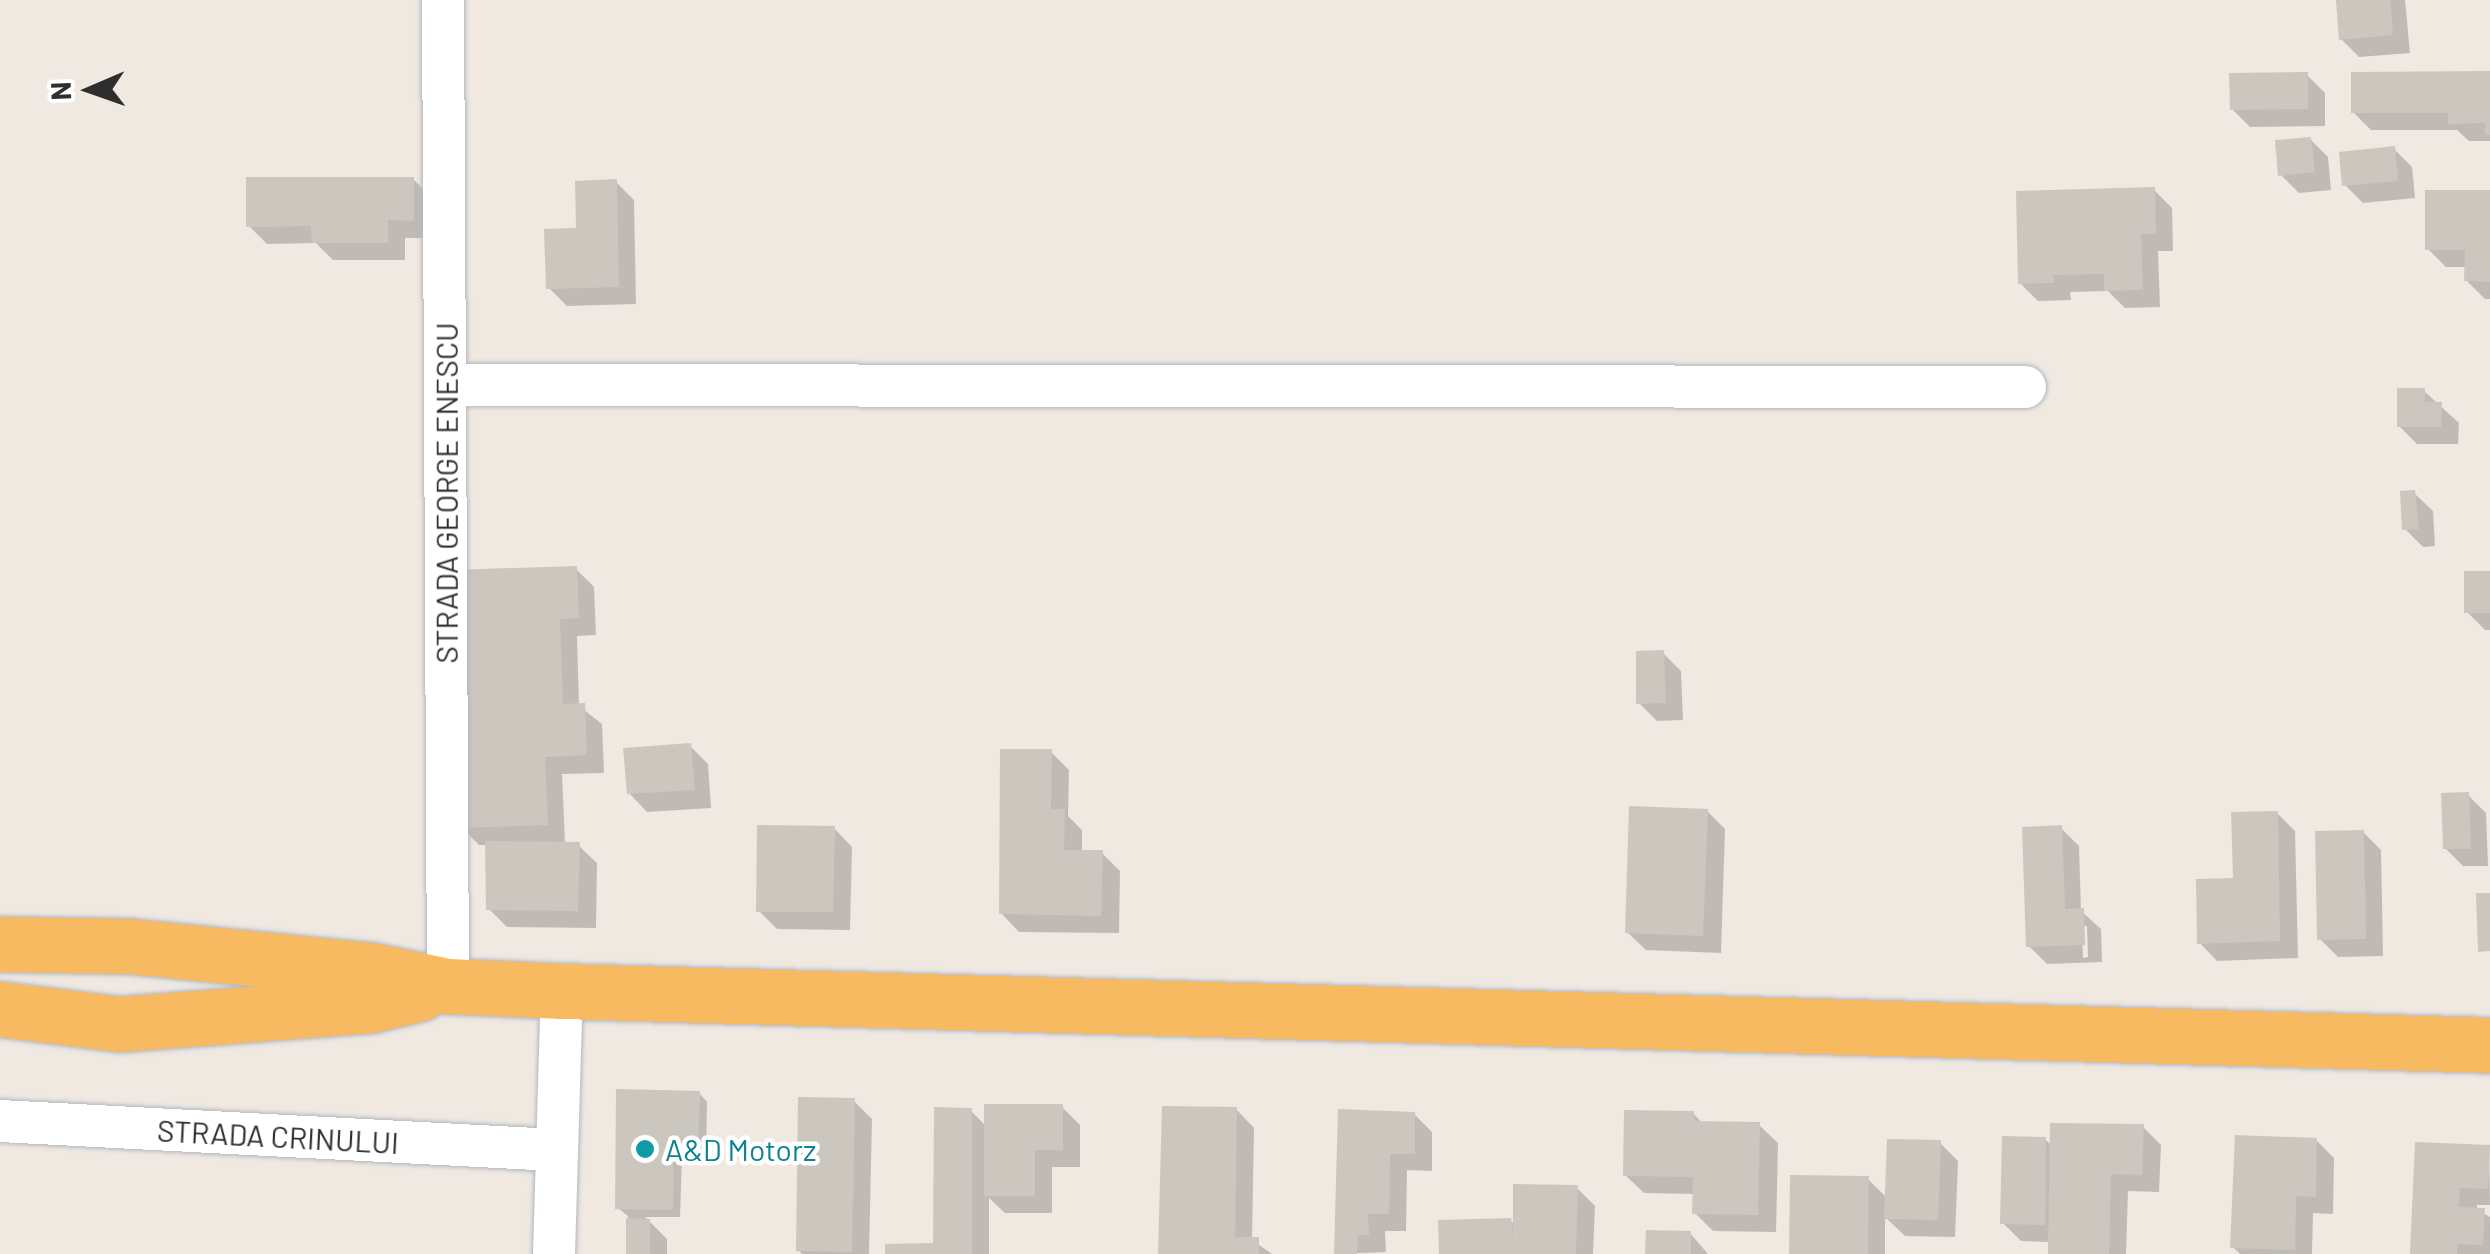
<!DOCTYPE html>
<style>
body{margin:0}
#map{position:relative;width:2490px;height:1254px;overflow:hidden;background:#efe9e1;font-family:Barlow,sans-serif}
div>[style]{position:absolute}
.shadow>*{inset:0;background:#0003}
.building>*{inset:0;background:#cbc7bf}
.roads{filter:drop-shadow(0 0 2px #b4b7c1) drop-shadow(0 0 2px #b4b7c1)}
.minor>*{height:42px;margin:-21px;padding:0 21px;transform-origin:21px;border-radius:21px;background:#fff}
.trunk>*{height:55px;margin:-27.5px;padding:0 27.5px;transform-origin:27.5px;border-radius:27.5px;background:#f8ba60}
.dots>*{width:28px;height:28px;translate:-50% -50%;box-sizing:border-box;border:5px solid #fff;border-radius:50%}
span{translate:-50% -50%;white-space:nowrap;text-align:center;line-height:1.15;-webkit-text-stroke:9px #fff;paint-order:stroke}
.street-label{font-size:30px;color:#2e2e2e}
.culture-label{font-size:30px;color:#0d838f}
.left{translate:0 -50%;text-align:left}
.north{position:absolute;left:40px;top:40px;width:100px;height:100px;-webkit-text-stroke:8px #fff;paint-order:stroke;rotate:268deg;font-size:28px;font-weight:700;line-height:40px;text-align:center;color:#2e2e2e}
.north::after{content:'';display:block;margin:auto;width:35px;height:45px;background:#2e2e2e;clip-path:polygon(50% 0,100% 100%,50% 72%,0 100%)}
</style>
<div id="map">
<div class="shadow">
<i style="clip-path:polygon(2339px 0,2405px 0,2410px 53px,2359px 57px,2341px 39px)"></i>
<i style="clip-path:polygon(2490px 74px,2490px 141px,2469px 141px,2457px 130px,2371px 130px,2353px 112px)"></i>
<i style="clip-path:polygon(2307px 75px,2325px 93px,2325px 126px,2250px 127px,2232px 109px)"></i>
<i style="clip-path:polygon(2310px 139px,2328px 157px,2331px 190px,2299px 193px,2281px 175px)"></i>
<i style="clip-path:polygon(2394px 149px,2412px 167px,2415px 198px,2363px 203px,2344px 184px)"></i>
<i style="clip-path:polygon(413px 179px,431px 197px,431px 238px,405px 238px,405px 260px,333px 260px,316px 243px,267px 244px,249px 226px)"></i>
<i style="clip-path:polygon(616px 182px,634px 200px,636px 304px,567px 306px,549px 288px,578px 231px)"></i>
<i style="clip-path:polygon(2154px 190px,2172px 208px,2173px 251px,2158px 251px,2160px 307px,2125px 308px,2108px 291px,2070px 292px,2071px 300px,2038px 301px,2020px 283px)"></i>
<i style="clip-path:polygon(2490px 193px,2490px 299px,2485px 299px,2466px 280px,2467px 267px,2446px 267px,2428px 249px)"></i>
<i style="clip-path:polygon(2424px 391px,2459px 423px,2458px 444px,2417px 444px,2399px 426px)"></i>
<i style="clip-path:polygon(2414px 493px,2433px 511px,2435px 546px,2423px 547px,2405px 529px)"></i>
<i style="clip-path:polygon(576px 569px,594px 587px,596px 635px,577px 636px,579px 706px,602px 724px,604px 773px,562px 774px,565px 844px,578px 845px,597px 863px,596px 928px,507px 927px,489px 909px,488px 845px,479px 845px,461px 827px)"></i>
<i style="clip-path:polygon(2490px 573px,2490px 630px,2485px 630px,2467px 612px)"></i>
<i style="clip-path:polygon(1663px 653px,1681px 671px,1683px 720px,1657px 721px,1639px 703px)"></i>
<i style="clip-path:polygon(690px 746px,708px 764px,711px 808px,647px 812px,629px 793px)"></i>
<i style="clip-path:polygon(1051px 752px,1069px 770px,1068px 816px,1082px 830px,1082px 852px,1102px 853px,1120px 871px,1119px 933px,1019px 932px,1001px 913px)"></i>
<i style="clip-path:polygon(2468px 795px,2486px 813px,2488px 866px,2463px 866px,2445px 848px)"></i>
<i style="clip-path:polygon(1707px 811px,1725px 829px,1721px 953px,1646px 950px,1627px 932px)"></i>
<i style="clip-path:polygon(2277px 813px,2295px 831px,2298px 958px,2217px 961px,2199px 942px)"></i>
<i style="clip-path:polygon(834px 828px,852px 847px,850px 930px,777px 929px,759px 911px)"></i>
<i style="clip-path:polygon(evenodd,2061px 828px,2079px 846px,2081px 911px,2101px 929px,2102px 962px,2047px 964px,2029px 946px,2061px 828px,2082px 926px,2087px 926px,2088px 957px,2083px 958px,2082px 926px)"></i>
<i style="clip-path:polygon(2363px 832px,2381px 850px,2383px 956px,2338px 957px,2320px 939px)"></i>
<i style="clip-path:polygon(699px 1093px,707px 1102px,706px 1157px,682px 1157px,680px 1217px,645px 1217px,667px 1239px,667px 1254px,628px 1254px,628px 1216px,618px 1208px)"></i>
<i style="clip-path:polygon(854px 1101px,872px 1119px,869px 1254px,802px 1254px,798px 1250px)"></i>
<i style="clip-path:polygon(1062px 1107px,1080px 1125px,1080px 1167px,1052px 1167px,1052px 1213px,1005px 1213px,989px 1198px,989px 1254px,887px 1254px,936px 1245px,971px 1111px,987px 1127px)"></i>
<i style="clip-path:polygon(1236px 1109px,1254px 1128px,1252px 1240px,1272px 1254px,1161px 1254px)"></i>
<i style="clip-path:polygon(1341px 1112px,1414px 1114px,1432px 1132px,1432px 1171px,1407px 1170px,1406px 1231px,1385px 1231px,1386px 1252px,1337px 1254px)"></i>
<i style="clip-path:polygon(1693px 1113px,1703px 1124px,1759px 1125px,1778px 1143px,1776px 1232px,1713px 1231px,1695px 1213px,1695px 1194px,1644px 1193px,1625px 1175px)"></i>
<i style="clip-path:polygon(2143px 1127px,2161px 1145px,2159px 1192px,2128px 1191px,2126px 1254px,2050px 1254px,2050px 1242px,2021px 1241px,2003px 1223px,2045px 1139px,2052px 1146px)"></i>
<i style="clip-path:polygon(2316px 1140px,2334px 1158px,2333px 1214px,2313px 1213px,2312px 1254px,2240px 1254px,2233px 1247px)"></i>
<i style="clip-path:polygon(1940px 1143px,1958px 1161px,1955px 1237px,1905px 1236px,1885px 1217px,1885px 1254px,1792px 1254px,1868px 1179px,1887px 1198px)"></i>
<i style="clip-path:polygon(2489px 1147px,2490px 1205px,2477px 1205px,2477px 1210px,2490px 1217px,2490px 1254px,2413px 1254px)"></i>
<i style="clip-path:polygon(1577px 1188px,1595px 1206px,1593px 1254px,1442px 1254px,1510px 1220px,1516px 1226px)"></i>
<i style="clip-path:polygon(1690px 1233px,1708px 1254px,1648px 1254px)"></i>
</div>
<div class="building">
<i style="clip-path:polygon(2336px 0,2390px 0,2393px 35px,2339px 40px)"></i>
<i style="clip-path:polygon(2490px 71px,2490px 135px,2485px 135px,2485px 123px,2448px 124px,2448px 113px,2351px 113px,2351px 72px)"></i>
<i style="clip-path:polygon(2308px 72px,2308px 109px,2230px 110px,2229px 73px)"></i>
<i style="clip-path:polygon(2311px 137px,2315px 172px,2278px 176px,2275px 140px)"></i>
<i style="clip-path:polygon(2395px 146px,2398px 181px,2342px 186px,2339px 152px)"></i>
<i style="clip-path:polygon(246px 177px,414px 177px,414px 221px,388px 220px,388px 243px,312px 243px,311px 226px,246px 227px)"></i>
<i style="clip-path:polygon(617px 179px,619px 287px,546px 289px,544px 229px,576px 228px,575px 181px)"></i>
<i style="clip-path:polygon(2155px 187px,2156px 234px,2141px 234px,2143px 290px,2104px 291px,2104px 274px,2053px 275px,2054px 283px,2018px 284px,2016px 191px)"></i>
<i style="clip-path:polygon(2425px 190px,2490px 190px,2490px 282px,2464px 281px,2465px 250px,2425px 250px)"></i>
<i style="clip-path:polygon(2397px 388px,2425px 388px,2425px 402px,2442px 402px,2441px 427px,2397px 427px)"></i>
<i style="clip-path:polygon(2415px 490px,2419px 529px,2402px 530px,2400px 491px)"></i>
<i style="clip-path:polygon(577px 566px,579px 618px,560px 619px,563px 704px,585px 703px,587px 755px,545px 757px,548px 825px,459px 828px,450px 570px)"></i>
<i style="clip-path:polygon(2464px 571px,2490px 571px,2490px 613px,2464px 613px)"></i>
<i style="clip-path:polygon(1664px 650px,1666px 703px,1636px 704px,1636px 651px)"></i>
<i style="clip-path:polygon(691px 743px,695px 790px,627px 794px,623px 748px)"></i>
<i style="clip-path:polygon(1000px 749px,1052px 749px,1051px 809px,1065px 809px,1064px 850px,1103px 850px,1101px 916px,999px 914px)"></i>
<i style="clip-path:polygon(2469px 792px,2471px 849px,2443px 849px,2441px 793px)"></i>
<i style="clip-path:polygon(1629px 806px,1708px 809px,1703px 936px,1625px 933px)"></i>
<i style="clip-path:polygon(2278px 811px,2280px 941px,2197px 944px,2196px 879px,2233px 878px,2231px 812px)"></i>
<i style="clip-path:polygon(757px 825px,835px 826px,833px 912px,756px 912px)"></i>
<i style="clip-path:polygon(2062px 825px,2065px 909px,2084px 908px,2085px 945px,2026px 947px,2022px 827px)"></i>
<i style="clip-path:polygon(2364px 830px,2366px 939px,2317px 940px,2315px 831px)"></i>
<i style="clip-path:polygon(485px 841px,580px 842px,578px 911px,486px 910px)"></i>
<i style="clip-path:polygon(2476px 893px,2490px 893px,2490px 951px,2478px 952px)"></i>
<i style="clip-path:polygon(616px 1089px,700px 1091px,698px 1150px,674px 1149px,673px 1210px,615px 1209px)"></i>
<i style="clip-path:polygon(798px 1097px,855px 1098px,852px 1252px,796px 1251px)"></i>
<i style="clip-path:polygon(984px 1104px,1063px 1104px,1063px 1150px,1035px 1150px,1035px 1196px,984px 1196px)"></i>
<i style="clip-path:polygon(1162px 1106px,1237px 1107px,1235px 1237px,1259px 1237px,1259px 1254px,1158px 1254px)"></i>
<i style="clip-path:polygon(934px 1107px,972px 1108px,972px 1254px,885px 1254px,885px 1244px,933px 1243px)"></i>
<i style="clip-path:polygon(1338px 1109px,1415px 1112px,1415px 1154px,1390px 1154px,1389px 1214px,1368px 1214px,1369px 1235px,1358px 1235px,1357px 1254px,1334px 1254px)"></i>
<i style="clip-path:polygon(1624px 1110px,1694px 1111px,1694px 1121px,1760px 1122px,1758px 1215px,1692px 1214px,1693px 1177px,1623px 1176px)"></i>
<i style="clip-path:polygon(2050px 1123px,2144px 1124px,2142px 1175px,2111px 1174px,2109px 1254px,2048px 1254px)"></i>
<i style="clip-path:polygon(2235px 1135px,2317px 1138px,2316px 1197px,2296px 1196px,2295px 1250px,2230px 1248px)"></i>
<i style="clip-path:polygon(2002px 1136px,2046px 1137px,2045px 1225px,2000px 1224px)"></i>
<i style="clip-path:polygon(1887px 1139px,1941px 1140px,1938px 1220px,1884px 1219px)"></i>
<i style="clip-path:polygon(2415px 1142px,2490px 1145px,2488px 1189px,2460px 1188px,2459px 1207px,2485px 1208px,2483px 1245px,2457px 1244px,2457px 1254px,2410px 1254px)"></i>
<i style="clip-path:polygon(1790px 1175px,1869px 1176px,1868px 1254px,1789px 1254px)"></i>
<i style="clip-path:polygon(1513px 1184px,1578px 1185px,1576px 1254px,1439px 1254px,1438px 1220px,1511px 1218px,1513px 1239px)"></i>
<i style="clip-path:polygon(626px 1218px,650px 1219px,650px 1254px,626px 1254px)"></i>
<i style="clip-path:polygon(1646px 1230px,1691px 1231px,1691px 1254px,1645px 1254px)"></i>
</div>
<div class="roads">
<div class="minor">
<i style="left:443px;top:0;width:986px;rotate:89.71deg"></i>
<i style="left:445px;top:385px;width:1580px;rotate:0.07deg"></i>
<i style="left:0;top:1121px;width:557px;rotate:2.99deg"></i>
<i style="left:554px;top:1254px;width:263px;rotate:-88.3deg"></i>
</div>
<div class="trunk">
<i style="left:0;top:944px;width:129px;rotate:0.9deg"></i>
<i style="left:129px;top:946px;width:242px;rotate:5.7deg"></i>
<i style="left:370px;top:970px;width:80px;rotate:11.6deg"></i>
<i style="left:448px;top:986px;width:114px;rotate:2.5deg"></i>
<i style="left:562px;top:991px;width:1929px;rotate:1.6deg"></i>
<i style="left:0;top:1009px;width:120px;rotate:7.2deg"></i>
<i style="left:119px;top:1024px;width:253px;rotate:-4.3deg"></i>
<i style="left:371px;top:1005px;width:51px;rotate:-13.5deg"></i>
</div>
</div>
<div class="dots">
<i style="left:645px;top:1149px;background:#0f9aa8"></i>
</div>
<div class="street-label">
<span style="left:446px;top:493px;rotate:-90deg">STRADA GEORGE ENESCU</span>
<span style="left:278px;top:1136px;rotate:3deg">STRADA CRINULUI</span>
</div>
<div class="culture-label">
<span class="left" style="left:665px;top:1149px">A&amp;D Motorz</span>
</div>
<div class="north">N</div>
</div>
